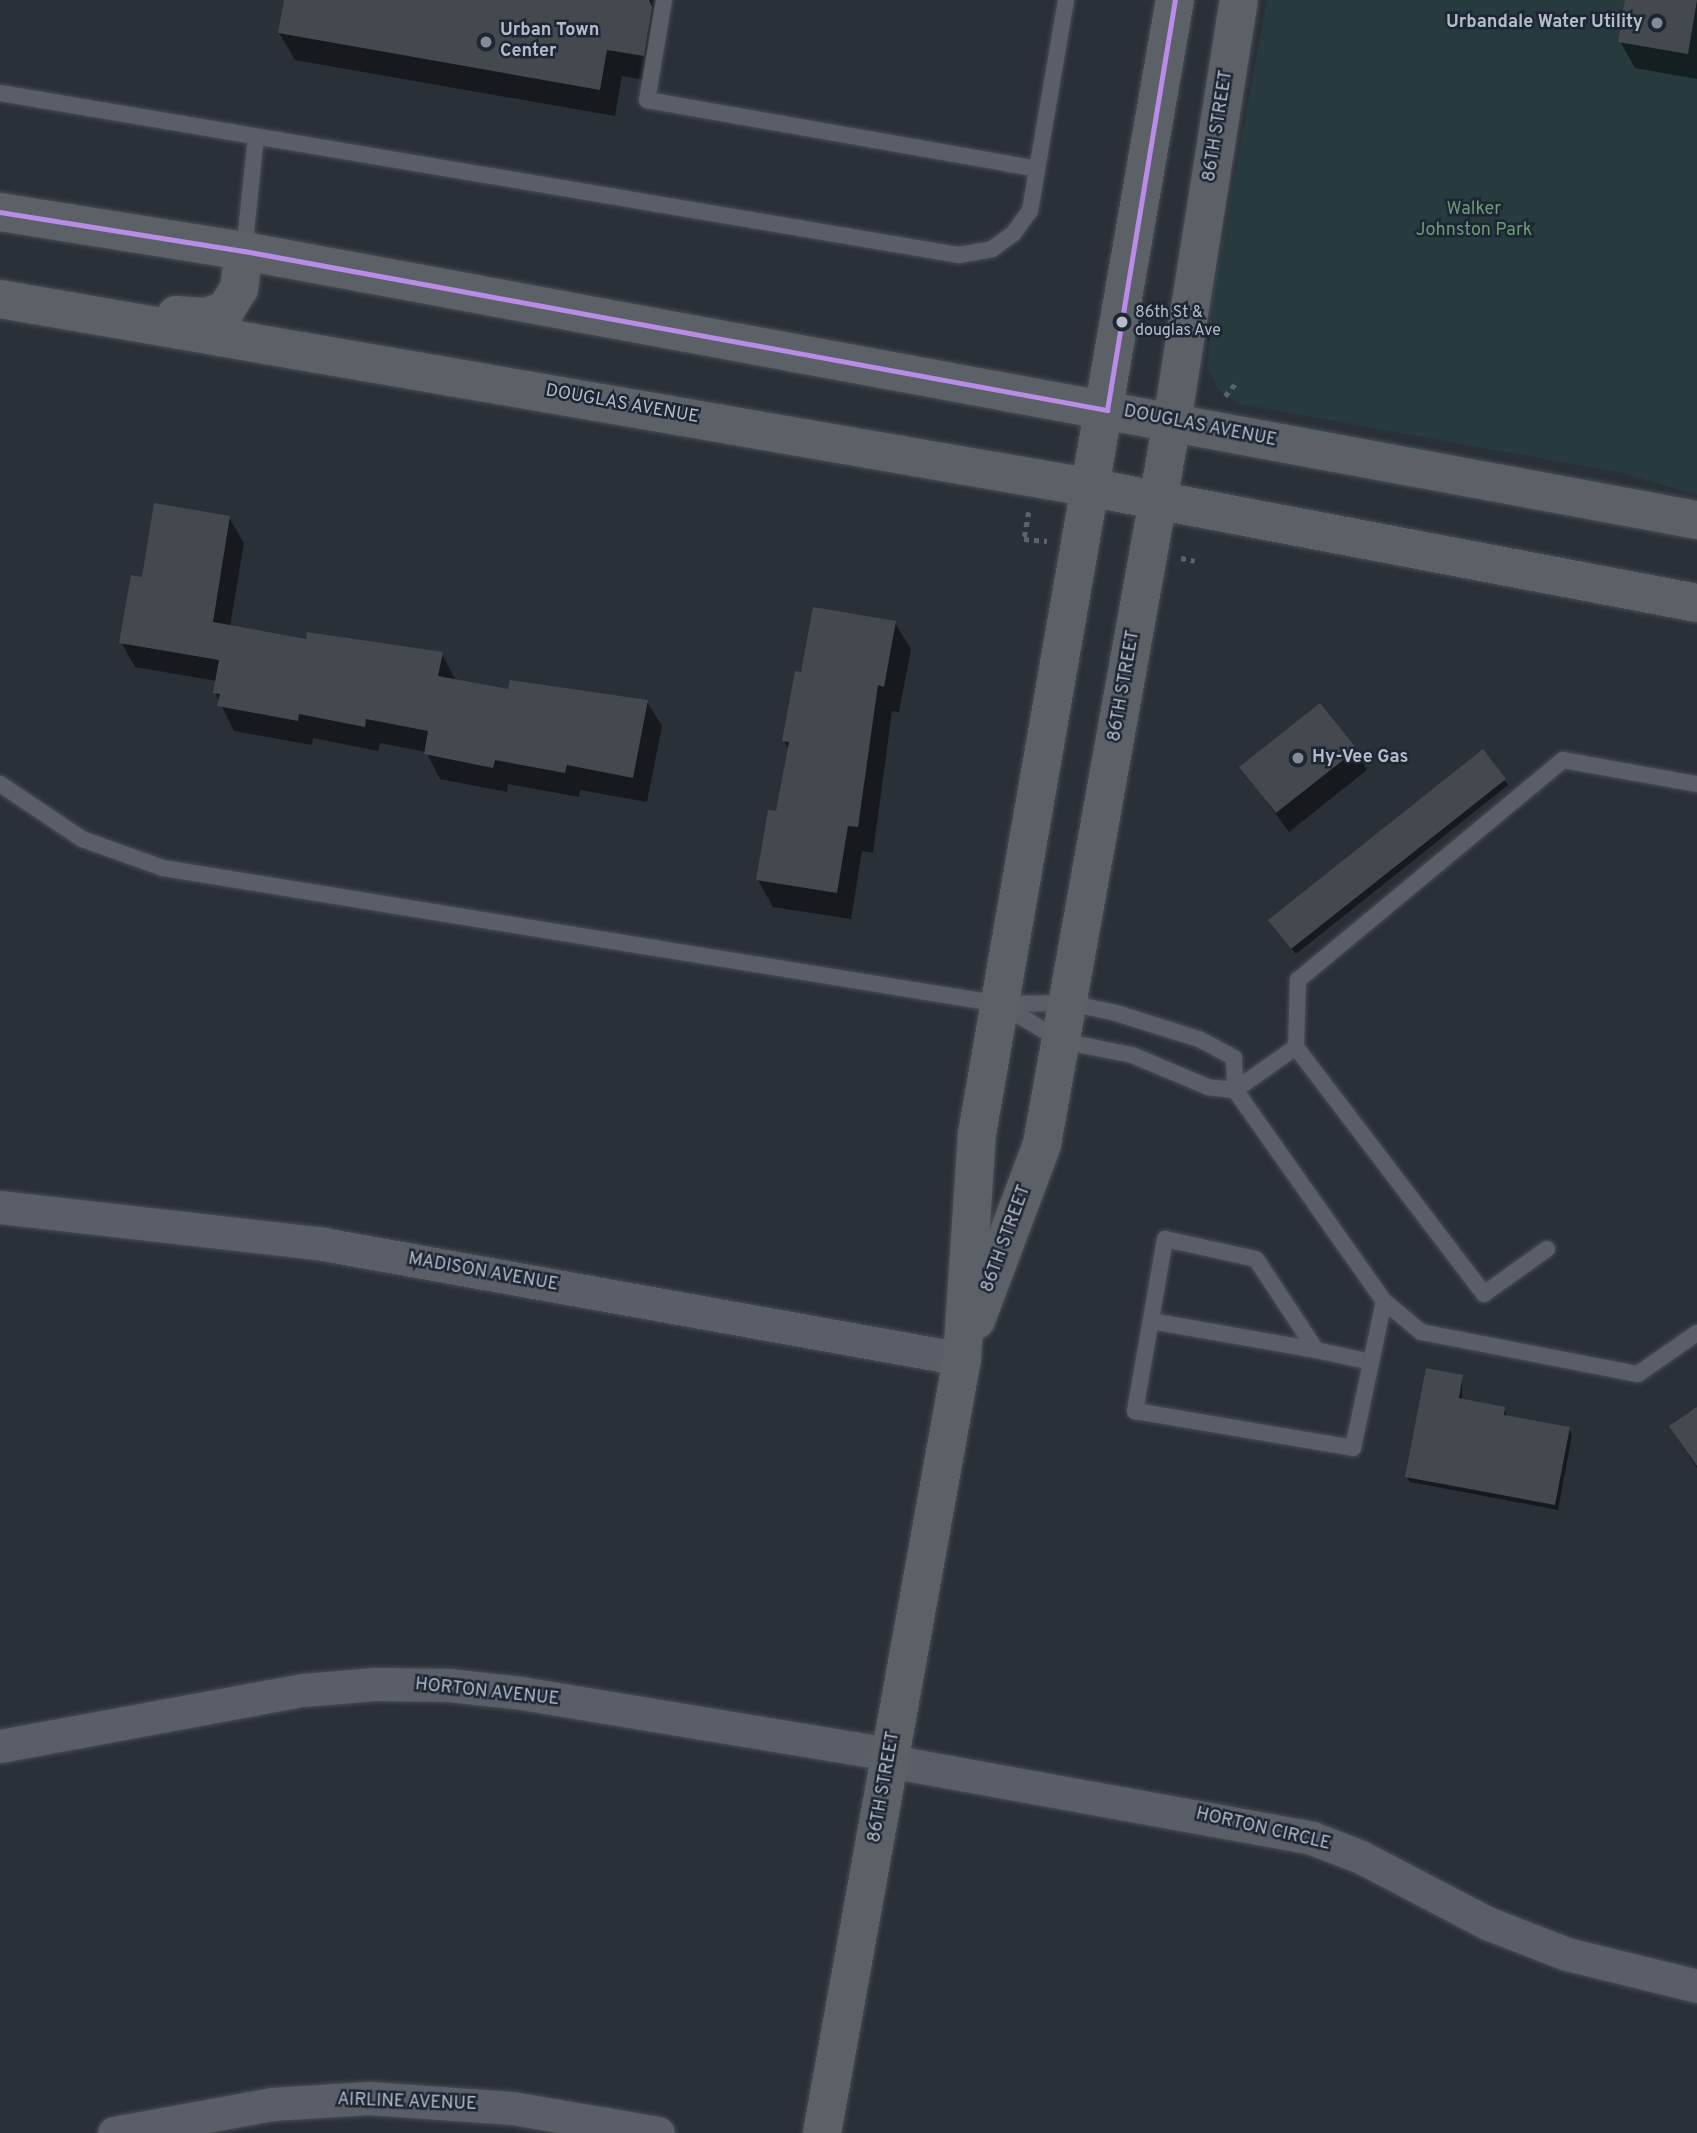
<!DOCTYPE html>
<style>
body{margin:0}
#map{position:relative;width:1697px;height:2133px;overflow:hidden;background:#2a3038;font-family:Overpass,sans-serif}
div>[style]{position:absolute}
.green>*{inset:0;background:#273a3e}
.shadow>*{inset:0;background:#0007}
.building>*{inset:0;background:#444950}
.path>*{height:4.5px;margin-top:-2.25px;transform-origin:0;background:repeating-linear-gradient(90deg,#5d636a 0 5px,transparent 0 10px)}
.roads{filter:drop-shadow(0 0 2px #484c53) drop-shadow(0 0 2px #484c53)}
.lane>*{height:16px;margin:-8px;padding:0 8px;transform-origin:8px;border-radius:8px;background:#5a5e66}
.street>*{height:33px;margin:-16.5px;padding:0 16.5px;transform-origin:16.5px;border-radius:16.5px;background:#5a5e66}
.primary>*{height:38px;margin:-19px;padding:0 19px;transform-origin:19px;border-radius:19px;background:#5c6168}
.bus-1>*{height:5px;margin:-2.5px;padding:0 2.5px;transform-origin:2.5px;border-radius:2.5px;background:#b98ce7}
.dots>*{width:19px;height:19px;translate:-50% -50%;box-sizing:border-box;border:4px solid #1d2633;border-radius:50%}
span{translate:-50% -50%;white-space:nowrap;text-align:center;line-height:1.15;-webkit-text-stroke:5px #1d2633;paint-order:stroke}
.bus-label{font-size:16px;color:#b4bcc9}
.left{translate:0 -50%;text-align:left}
.poi-label{font-size:18px;color:#b4bcc9;font-weight:700}
.right{translate:-100% -50%;text-align:right}
.street-label{font-size:18px;color:#b4bcc9}
.park-label{font-size:18px;color:#6b9a76}
</style>
<div id="map">
<div class="green">
<i style="clip-path:polygon(1267px 0,1697px 0,1697px 495px,1622px 473px,1240px 404px,1218px 389px,1208px 367px,1210px 308px)"></i>
</div>
<div class="shadow">
<i style="clip-path:polygon(285px 0,670px 0,658px 82px,622px 76px,615px 116px,295px 60px,279px 33px)"></i>
<i style="clip-path:polygon(1627px 0,1697px 0,1697px 79px,1635px 68px,1620px 41px)"></i>
<i style="clip-path:polygon(229px 518px,244px 543px,230px 627px,307px 642px,442px 654px,456px 681px,509px 691px,647px 702px,662px 726px,647px 802px,580px 790px,579px 797px,508px 784px,507px 792px,440px 779px,426px 752px,380px 743px,378px 751px,313px 738px,312px 745px,234px 731px,215px 692px,217px 681px,135px 667px,121px 642px,143px 579px)"></i>
<i style="clip-path:polygon(895px 623px,911px 649px,899px 712px,892px 711px,873px 853px,862px 851px,851px 919px,773px 907px,758px 880px,778px 813px,789px 750px,784px 741px,802px 674px)"></i>
<i style="clip-path:polygon(1355px 750px,1367px 770px,1289px 832px,1241px 767px)"></i>
<i style="clip-path:polygon(1505px 780px,1508px 785px,1296px 954px,1273px 926px)"></i>
<i style="clip-path:polygon(1462px 1376px,1462px 1400px,1504px 1408px,1507px 1417px,1569px 1429px,1572px 1435px,1558px 1510px,1410px 1482px,1407px 1477px)"></i>
<i style="clip-path:polygon(1697px 1409px,1697px 1468px,1671px 1427px)"></i>
</div>
<div class="building">
<i style="clip-path:polygon(284px 0,649px 0,652px 7px,644px 56px,607px 50px,600px 90px,278px 33px)"></i>
<i style="clip-path:polygon(1625px 0,1697px 0,1688px 54px,1618px 42px)"></i>
<i style="clip-path:polygon(154px 503px,230px 516px,213px 622px,306px 639px,307px 632px,443px 652px,438px 676px,508px 689px,510px 680px,648px 700px,633px 778px,567px 765px,565px 773px,495px 760px,493px 768px,424px 754px,428px 731px,366px 719px,365px 727px,299px 714px,298px 721px,217px 706px,220px 694px,213px 693px,219px 660px,119px 643px,131px 575px,142px 577px)"></i>
<i style="clip-path:polygon(813px 607px,896px 621px,884px 687px,878px 685px,858px 827px,848px 826px,837px 893px,756px 880px,768px 810px,776px 811px,789px 742px,782px 741px,795px 671px,801px 672px)"></i>
<i style="clip-path:polygon(1320px 703px,1357px 749px,1276px 813px,1239px 767px)"></i>
<i style="clip-path:polygon(1483px 749px,1506px 779px,1291px 949px,1268px 920px)"></i>
<i style="clip-path:polygon(1426px 1368px,1463px 1375px,1459px 1398px,1505px 1407px,1504px 1415px,1570px 1427px,1555px 1505px,1405px 1477px)"></i>
<i style="clip-path:polygon(1697px 1407px,1697px 1466px,1669px 1426px)"></i>
</div>
<div class="path">
<i style="left:1225px;top:396px;width:16px;rotate:-50deg"></i>
<i style="left:1029px;top:512px;width:27px;rotate:100deg"></i>
<i style="left:1024px;top:539px;width:23px;rotate:5deg"></i>
<i style="left:1181px;top:558px;width:14px;rotate:12deg"></i>
</div>
<div class="roads">
<div class="lane">
<i style="left:664px;top:0;width:101px;rotate:99.6deg"></i>
<i style="left:647px;top:100px;width:396px;rotate:10deg"></i>
<i style="left:0;top:93px;width:973px;rotate:9.59deg"></i>
<i style="left:959px;top:255px;width:34px;rotate:-10deg"></i>
<i style="left:992px;top:249px;width:26px;rotate:-36deg"></i>
<i style="left:1013px;top:234px;width:29px;rotate:-54deg"></i>
<i style="left:1030px;top:211px;width:214px;rotate:-80.3deg"></i>
<i style="left:244px;top:251px;width:115px;rotate:-84deg"></i>
<i style="left:0;top:784px;width:99px;rotate:33.9deg"></i>
<i style="left:82px;top:839px;width:86px;rotate:19.7deg"></i>
<i style="left:163px;top:868px;width:848px;rotate:9.23deg"></i>
<i style="left:1000px;top:1004px;width:70px;rotate:-0.8deg"></i>
<i style="left:1070px;top:1003px;width:47px;rotate:12.3deg"></i>
<i style="left:1116px;top:1013px;width:87px;rotate:17.4deg"></i>
<i style="left:1199px;top:1039px;width:40px;rotate:28deg"></i>
<i style="left:1234px;top:1058px;width:32px;rotate:88deg"></i>
<i style="left:1235px;top:1090px;width:27px;rotate:-174deg"></i>
<i style="left:1208px;top:1087px;width:82px;rotate:-157.2deg"></i>
<i style="left:1132px;top:1055px;width:71px;rotate:-168.7deg"></i>
<i style="left:1062px;top:1041px;width:71px;rotate:-149.5deg"></i>
<i style="left:1296px;top:1047px;width:75px;rotate:144.8deg"></i>
<i style="left:1235px;top:1090px;width:258px;rotate:54.8deg"></i>
<i style="left:1384px;top:1301px;width:48px;rotate:40deg"></i>
<i style="left:1421px;top:1332px;width:221px;rotate:11deg"></i>
<i style="left:1638px;top:1374px;width:72px;rotate:-34.8deg"></i>
<i style="left:1547px;top:1249px;width:77px;rotate:144.5deg"></i>
<i style="left:1484px;top:1294px;width:310px;rotate:-127.3deg"></i>
<i style="left:1296px;top:1047px;width:67px;rotate:-88.3deg"></i>
<i style="left:1298px;top:980px;width:344px;rotate:-39.7deg"></i>
<i style="left:1563px;top:760px;width:136px;rotate:10.2deg"></i>
<i style="left:1151px;top:1321px;width:168px;rotate:10deg"></i>
<i style="left:1371px;top:1362px;width:56px;rotate:-167.7deg"></i>
<i style="left:1316px;top:1350px;width:109px;rotate:-123.4deg"></i>
<i style="left:1256px;top:1259px;width:93px;rotate:-167.6deg"></i>
<i style="left:1165px;top:1239px;width:175px;rotate:99.9deg"></i>
<i style="left:1135px;top:1411px;width:221px;rotate:9.6deg"></i>
<i style="left:1353px;top:1448px;width:150px;rotate:-78.1deg"></i>
</div>
<div class="street">
<i style="left:0;top:1207px;width:325px;rotate:6.5deg"></i>
<i style="left:323px;top:1244px;width:649px;rotate:10.2deg"></i>
<i style="left:0;top:1746px;width:308px;rotate:-10.5deg"></i>
<i style="left:303px;top:1690px;width:73px;rotate:-4.7deg"></i>
<i style="left:376px;top:1684px;width:73px;rotate:0.8deg"></i>
<i style="left:449px;top:1685px;width:72px;rotate:6.3deg"></i>
<i style="left:521px;top:1693px;width:375px;rotate:9.4deg"></i>
<i style="left:889px;top:1761px;width:430px;rotate:10.3deg"></i>
<i style="left:1312px;top:1838px;width:53px;rotate:21.2deg"></i>
<i style="left:1361px;top:1857px;width:142px;rotate:27.6deg"></i>
<i style="left:1487px;top:1923px;width:86px;rotate:21.2deg"></i>
<i style="left:1567px;top:1954px;width:134px;rotate:13.8deg"></i>
<i style="left:114px;top:2133px;width:161px;rotate:-10.4deg"></i>
<i style="left:272px;top:2104px;width:97px;rotate:-3.5deg"></i>
<i style="left:369px;top:2098px;width:143px;rotate:4deg"></i>
<i style="left:512px;top:2108px;width:148px;rotate:9.7deg"></i>
</div>
<div class="primary">
<i style="left:0;top:212px;width:247px;rotate:9.1deg"></i>
<i style="left:244px;top:251px;width:1478px;rotate:10.49deg"></i>
<i style="left:0;top:299px;width:1109px;rotate:9.81deg"></i>
<i style="left:1093px;top:488px;width:615px;rotate:10.78deg"></i>
<i style="left:176px;top:315px;width:28px;rotate:4deg"></i>
<i style="left:204px;top:317px;width:22px;rotate:-16deg"></i>
<i style="left:225px;top:311px;width:26px;rotate:-58deg"></i>
<i style="left:239px;top:289px;width:38px;rotate:-83deg"></i>
<i style="left:976px;top:1320px;width:188px;rotate:-69.4deg"></i>
<i style="left:1042px;top:1144px;width:734px;rotate:-79.79deg"></i>
<i style="left:1172px;top:422px;width:427px;rotate:-81deg"></i>
<i style="left:822px;top:2133px;width:787px;rotate:-79.75deg"></i>
<i style="left:962px;top:1359px;width:225px;rotate:-86.2deg"></i>
<i style="left:977px;top:1134px;width:1151px;rotate:-80.1deg"></i>
</div>
</div>
<div class="bus-1">
<i style="left:0;top:212px;width:247px;rotate:9.1deg"></i>
<i style="left:244px;top:251px;width:878px;rotate:10.44deg"></i>
<i style="left:1107px;top:410px;width:416px;rotate:-80.6deg"></i>
</div>
<div class="dots">
<i style="left:1657px;top:23px;background:#848b96"></i>
<i style="left:486px;top:42px;background:#848b96"></i>
<i style="left:1122px;top:322px;background:#b4bcc9"></i>
<i style="left:1298px;top:758px;background:#848b96"></i>
</div>
<div class="bus-label">
<span class="left" style="left:1135px;top:322px">86th St &amp;<br>douglas Ave</span>
</div>
<div class="poi-label">
<span class="right" style="left:1643px;top:23px">Urbandale Water Utility</span>
<span class="left" style="left:500px;top:42px">Urban Town<br>Center</span>
<span class="left" style="left:1312px;top:758px">Hy-Vee Gas</span>
</div>
<div class="street-label">
<span style="left:1219px;top:126px;rotate:-81deg">86TH STREET</span>
<span style="left:622px;top:405px;rotate:10deg">DOUGLAS AVENUE</span>
<span style="left:1200px;top:427px;rotate:11deg">DOUGLAS AVENUE</span>
<span style="left:1125px;top:686px;rotate:-80deg">86TH STREET</span>
<span style="left:1007px;top:1239px;rotate:-70deg">86TH STREET</span>
<span style="left:483px;top:1273px;rotate:10deg">MADISON AVENUE</span>
<span style="left:487px;top:1693px;rotate:6deg">HORTON AVENUE</span>
<span style="left:885px;top:1787px;rotate:-80deg">86TH STREET</span>
<span style="left:1263px;top:1830px;rotate:13deg">HORTON CIRCLE</span>
<span style="left:407px;top:2103px;rotate:2deg">AIRLINE AVENUE</span>
</div>
<div class="park-label">
<span style="left:1474px;top:221px">Walker<br>Johnston Park</span>
</div>
</div>
